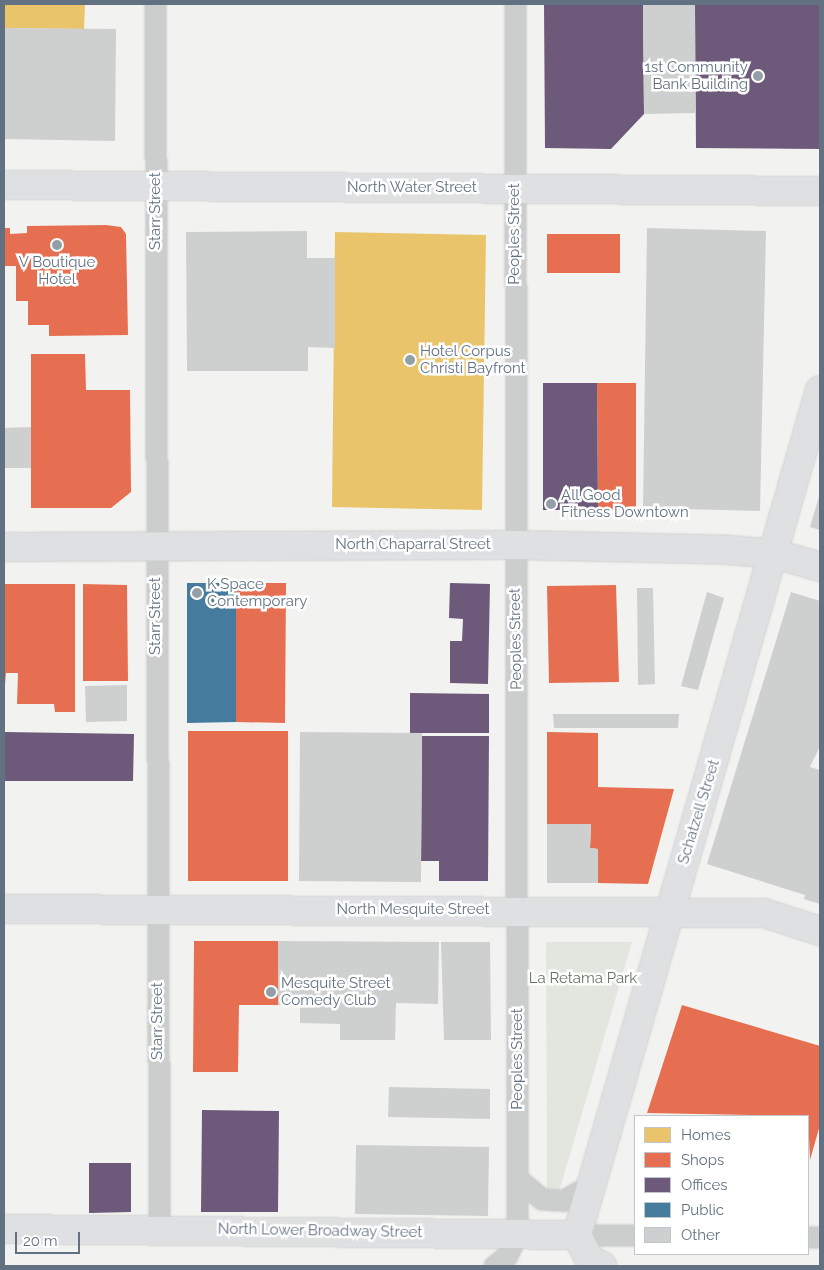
<!DOCTYPE html>
<style>
body{margin:0}
#map{position:relative;width:824px;height:1270px;overflow:hidden;background:#f2f3f0;font-family:Raleway,sans-serif}
div>[style]{position:absolute}
.green>*{inset:0;background:#e2e6de}
.homes>*{inset:0;background:#e9c46a}
.shops>*{inset:0;background:#e76f51}
.offices>*{inset:0;background:#6d597a}
.public>*{inset:0;background:#457b9d}
.building>*{inset:0;background:#cecfcf}
.roads{filter:drop-shadow(0 0 1px #cecfcf) drop-shadow(0 0 1px #cecfcf)}
.street>*{height:21px;margin:-10.5px;padding:0 10.5px;transform-origin:10.5px;border-radius:10.5px;background:#cccdcd}
.secondary>*{height:28px;margin:-14px;padding:0 14px;transform-origin:14px;border-radius:14px;background:#dfe0e1}
.dots>*{width:14px;height:14px;translate:-50% -50%;box-sizing:border-box;border:2px solid #fff;border-radius:50%}
span{translate:-50% -50%;white-space:nowrap;text-align:center;line-height:1.15;-webkit-text-stroke:5px #fff;paint-order:stroke}
.poi-label{font-size:15px;color:#627181}
.right{translate:-100% -50%;text-align:right}
.left{translate:0 -50%;text-align:left}
.street-label{font-size:15px;color:#627181}
.park-label{font-size:15px;color:#647861}
.frame{position:absolute;inset:0;border:5px solid #627181;pointer-events:none}
.legend{position:absolute;left:634px;top:1115px;width:175px;height:140px;box-sizing:border-box;background:#fff;border:1px solid #c0c6cd;margin:0;padding:6px 9px;list-style:none;font-size:15px;color:#627181}
.legend li{display:flex;align-items:center;gap:10px;height:25px}
.legend b{width:25px;border:1px solid #c0c6cd}
.scale{position:absolute;left:15px;top:1232px;width:65px;height:22px;box-sizing:border-box;border:2px solid #627181;border-top:0;padding-left:6px;font-size:15px;line-height:18px;white-space:nowrap;color:#627181;-webkit-text-stroke:4px #fff;paint-order:stroke}
</style>
<div id="map">
<div class="green">
<i style="clip-path:polygon(546px 942px,632px 942px,559px 1192px,547px 1192px)"></i>
</div>
<div class="homes">
<i style="clip-path:polygon(4px 4px,85px 4px,84px 29px,4px 28px)"></i>
<i style="clip-path:polygon(335px 232px,486px 235px,482px 510px,332px 507px)"></i>
</div>
<div class="shops">
<i style="clip-path:polygon(106px 225px,121px 227px,126px 234px,128px 335px,49px 336px,49px 325px,28px 325px,28px 301px,16px 301px,16px 266px,4px 266px,4px 228px,10px 228px,10px 234px,27px 233px,27px 226px)"></i>
<i style="clip-path:polygon(547px 234px,620px 234px,620px 273px,547px 273px)"></i>
<i style="clip-path:polygon(31px 354px,85px 354px,86px 390px,130px 390px,131px 492px,111px 508px,31px 508px)"></i>
<i style="clip-path:polygon(597px 383px,636px 383px,636px 510px,598px 510px)"></i>
<i style="clip-path:polygon(236px 583px,286px 583px,285px 723px,236px 722px)"></i>
<i style="clip-path:polygon(4px 584px,75px 584px,75px 712px,55px 712px,54px 704px,17px 704px,18px 673px,6px 673px,4px 696px)"></i>
<i style="clip-path:polygon(83px 584px,127px 585px,128px 681px,83px 681px)"></i>
<i style="clip-path:polygon(616px 585px,619px 682px,549px 683px,547px 586px)"></i>
<i style="clip-path:polygon(188px 731px,288px 731px,288px 881px,188px 881px)"></i>
<i style="clip-path:polygon(547px 732px,598px 733px,598px 787px,674px 789px,648px 884px,598px 883px,598px 849px,590px 848px,591px 824px,547px 824px)"></i>
<i style="clip-path:polygon(194px 941px,278px 941px,278px 1005px,239px 1005px,238px 1072px,193px 1072px)"></i>
<i style="clip-path:polygon(682px 1005px,820px 1046px,820px 1125px,810px 1160px,808px 1116px,647px 1113px)"></i>
</div>
<div class="offices">
<i style="clip-path:polygon(544px 4px,643px 4px,644px 114px,611px 149px,545px 148px)"></i>
<i style="clip-path:polygon(695px 4px,820px 4px,820px 149px,696px 148px)"></i>
<i style="clip-path:polygon(543px 383px,597px 383px,598px 510px,543px 510px)"></i>
<i style="clip-path:polygon(450px 583px,490px 584px,488px 684px,450px 683px,450px 641px,462px 641px,463px 619px,449px 618px)"></i>
<i style="clip-path:polygon(410px 693px,489px 694px,489px 733px,410px 733px)"></i>
<i style="clip-path:polygon(4px 732px,134px 734px,133px 781px,4px 781px)"></i>
<i style="clip-path:polygon(422px 736px,489px 736px,488px 881px,439px 881px,439px 861px,421px 861px)"></i>
<i style="clip-path:polygon(202px 1110px,279px 1111px,278px 1212px,201px 1212px)"></i>
<i style="clip-path:polygon(89px 1163px,131px 1163px,131px 1212px,89px 1213px)"></i>
</div>
<div class="public">
<i style="clip-path:polygon(187px 583px,236px 583px,236px 722px,187px 723px)"></i>
</div>
<div class="building">
<i style="clip-path:polygon(643px 4px,695px 4px,695px 113px,644px 114px)"></i>
<i style="clip-path:polygon(4px 28px,116px 29px,115px 141px,4px 139px)"></i>
<i style="clip-path:polygon(647px 228px,766px 231px,760px 511px,643px 508px)"></i>
<i style="clip-path:polygon(307px 231px,307px 258px,335px 258px,335px 348px,308px 347px,308px 371px,187px 371px,186px 232px)"></i>
<i style="clip-path:polygon(31px 427px,31px 468px,4px 468px,4px 428px)"></i>
<i style="clip-path:polygon(820px 493px,820px 530px,810px 527px)"></i>
<i style="clip-path:polygon(637px 588px,653px 588px,655px 684px,638px 685px)"></i>
<i style="clip-path:polygon(707px 592px,724px 598px,698px 690px,681px 686px)"></i>
<i style="clip-path:polygon(791px 592px,820px 601px,820px 746px,810px 767px,820px 770px,820px 904px,804px 899px,805px 895px,707px 864px)"></i>
<i style="clip-path:polygon(127px 685px,127px 721px,86px 722px,85px 686px)"></i>
<i style="clip-path:polygon(553px 714px,679px 714px,678px 728px,554px 728px)"></i>
<i style="clip-path:polygon(300px 732px,422px 733px,421px 882px,299px 881px)"></i>
<i style="clip-path:polygon(547px 824px,591px 824px,590px 848px,598px 849px,598px 883px,547px 883px)"></i>
<i style="clip-path:polygon(278px 941px,439px 942px,438px 1004px,396px 1003px,395px 1040px,340px 1040px,340px 1024px,300px 1023px,300px 1005px,278px 1005px)"></i>
<i style="clip-path:polygon(441px 942px,490px 942px,491px 1040px,444px 1040px)"></i>
<i style="clip-path:polygon(389px 1087px,490px 1089px,490px 1119px,388px 1117px)"></i>
<i style="clip-path:polygon(356px 1145px,489px 1147px,488px 1216px,355px 1214px)"></i>
</div>
<div class="roads">
<div class="street">
<i style="left:155px;top:4px;width:1225px;rotate:89.81deg"></i>
<i style="left:518px;top:1179px;width:31px;rotate:40deg"></i>
<i style="left:542px;top:1199px;width:22px;rotate:3deg"></i>
<i style="left:564px;top:1200px;width:30px;rotate:-30deg"></i>
<i style="left:577px;top:1235px;width:58px"></i>
<i style="left:808px;top:1237px;width:12px"></i>
<i style="left:494px;top:1266px;width:15px;rotate:-37deg"></i>
<i style="left:506px;top:1257px;width:25px;rotate:-64deg"></i>
<i style="left:517px;top:1234px;width:1230px;rotate:-90.09deg"></i>
</div>
<div class="secondary">
<i style="left:4px;top:185px;width:816px;rotate:0.42deg"></i>
<i style="left:4px;top:547px;width:511px;rotate:-0.22deg"></i>
<i style="left:515px;top:545px;width:214px;rotate:1.3deg"></i>
<i style="left:729px;top:550px;width:47px;rotate:4.9deg"></i>
<i style="left:776px;top:554px;width:46px;rotate:16.5deg"></i>
<i style="left:4px;top:909px;width:760px;rotate:0.3deg"></i>
<i style="left:764px;top:913px;width:59px;rotate:17.8deg"></i>
<i style="left:4px;top:1229px;width:573px;rotate:0.6deg"></i>
<i style="left:577px;top:1235px;width:879px;rotate:-73.96deg"></i>
<i style="left:577px;top:1235px;width:27px;rotate:63deg"></i>
<i style="left:589px;top:1259px;width:15px;rotate:28deg"></i>
</div>
</div>
<div class="dots">
<i style="left:758px;top:76px;background:#949ea8"></i>
<i style="left:57px;top:245px;background:#949ea8"></i>
<i style="left:410px;top:360px;background:#949ea8"></i>
<i style="left:551px;top:504px;background:#949ea8"></i>
<i style="left:197px;top:593px;background:#949ea8"></i>
<i style="left:271px;top:992px;background:#949ea8"></i>
</div>
<div class="poi-label">
<span class="right" style="left:748px;top:76px">1st Community<br>Bank Building</span>
<span style="left:57px;top:271px">V Boutique<br>Hotel</span>
<span class="left" style="left:420px;top:360px">Hotel Corpus<br>Christi Bayfront</span>
<span class="left" style="left:561px;top:504px">All Good<br>Fitness Downtown</span>
<span class="left" style="left:207px;top:593px">K Space<br>Contemporary</span>
<span class="left" style="left:281px;top:992px">Mesquite Street<br>Comedy Club</span>
</div>
<div class="street-label">
<span style="left:412px;top:188px">North Water Street</span>
<span style="left:156px;top:211px;rotate:-90deg">Starr Street</span>
<span style="left:515px;top:234px;rotate:-90deg">Peoples Street</span>
<span style="left:413px;top:545px">North Chaparral Street</span>
<span style="left:156px;top:616px;rotate:-90deg">Starr Street</span>
<span style="left:516px;top:639px;rotate:-91deg">Peoples Street</span>
<span style="left:699px;top:812px;rotate:-73deg">Schatzell Street</span>
<span style="left:413px;top:910px">North Mesquite Street</span>
<span style="left:158px;top:1021px;rotate:-90deg">Starr Street</span>
<span style="left:518px;top:1059px;rotate:-90deg">Peoples Street</span>
<span style="left:320px;top:1231px;rotate:1deg">North Lower Broadway Street</span>
</div>
<div class="park-label">
<span style="left:583px;top:979px">La Retama Park</span>
</div>
<div class="frame"></div>
<ul class="legend">
<li><b style="height:14px;background:#e9c46a"></b>Homes</li>
<li><b style="height:14px;background:#e76f51"></b>Shops</li>
<li><b style="height:14px;background:#6d597a"></b>Offices</li>
<li><b style="height:14px;background:#457b9d"></b>Public</li>
<li><b style="height:14px;background:#cecfcf"></b>Other</li>
</ul>
<div class="scale">20 m</div>
</div>
